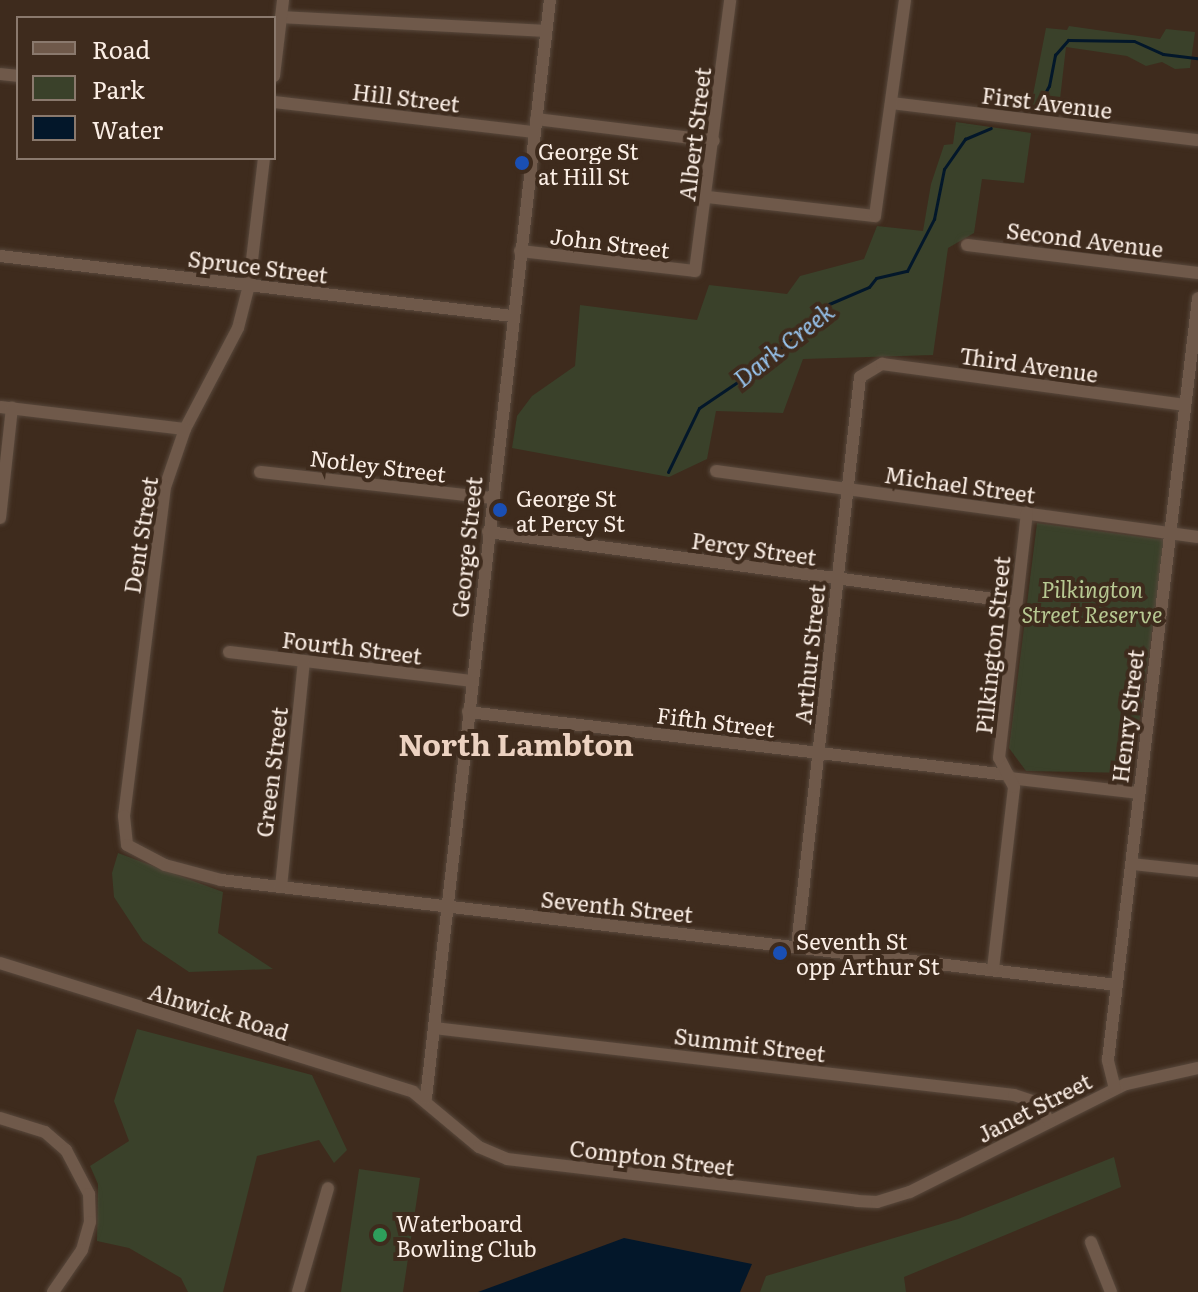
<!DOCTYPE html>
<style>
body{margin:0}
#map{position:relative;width:1198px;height:1292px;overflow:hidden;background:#3e2b1d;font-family:Literata,serif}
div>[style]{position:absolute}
.green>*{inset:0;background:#3a412a}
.water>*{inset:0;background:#03172a}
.stream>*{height:3px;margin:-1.5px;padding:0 1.5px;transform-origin:1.5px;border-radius:1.5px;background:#03172a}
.roads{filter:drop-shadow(0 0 2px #58483c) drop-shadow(0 0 2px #58483c)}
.minor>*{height:12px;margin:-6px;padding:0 6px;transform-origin:6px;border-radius:6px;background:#6f594a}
.dots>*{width:22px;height:22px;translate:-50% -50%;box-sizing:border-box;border:4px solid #3e2b1d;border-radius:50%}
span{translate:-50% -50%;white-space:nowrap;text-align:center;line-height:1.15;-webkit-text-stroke:8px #3e2b1d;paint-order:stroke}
.street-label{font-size:22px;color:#fbeee5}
.poi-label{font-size:22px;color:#fbeee5}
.left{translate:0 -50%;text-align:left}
.park-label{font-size:22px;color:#b7c892;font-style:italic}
.water-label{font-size:24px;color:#97c3ed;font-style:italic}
.district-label{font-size:30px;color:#ecd2c1;font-weight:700}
.legend{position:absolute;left:16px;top:16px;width:260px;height:144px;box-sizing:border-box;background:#3e2b1d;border:2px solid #8a796d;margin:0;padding:10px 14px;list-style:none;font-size:24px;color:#fbeee5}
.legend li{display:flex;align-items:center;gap:16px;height:40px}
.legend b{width:40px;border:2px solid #8a796d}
</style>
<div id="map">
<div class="green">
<i style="clip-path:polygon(1069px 26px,1160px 39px,1166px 29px,1195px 32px,1190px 68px,1175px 69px,1162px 62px,1146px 66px,1127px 56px,1066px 47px,1059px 108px,1031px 105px,1046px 28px,1067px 30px)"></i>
<i style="clip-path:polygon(956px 122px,1031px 133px,1024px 183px,982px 179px,974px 233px,948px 248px,933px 355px,803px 359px,783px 413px,716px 411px,707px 459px,669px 477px,512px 448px,517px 416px,532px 396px,575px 366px,580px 305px,697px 320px,709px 285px,787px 294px,800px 276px,864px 259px,877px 226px,923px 231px,931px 184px,944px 145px,953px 144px)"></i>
<i style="clip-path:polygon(1037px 523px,1165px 540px,1132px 773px,1026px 771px,1009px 748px)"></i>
<i style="clip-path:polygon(118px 853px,223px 892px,218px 933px,273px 969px,189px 972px,143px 941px,114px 897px,112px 873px)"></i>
<i style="clip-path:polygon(137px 1029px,312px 1075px,347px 1150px,334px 1163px,319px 1140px,257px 1156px,223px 1292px,188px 1292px,181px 1278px,129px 1248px,97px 1241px,98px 1184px,90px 1166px,129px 1141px,114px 1101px)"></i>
<i style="clip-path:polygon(1114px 1157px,1121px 1187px,904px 1277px,906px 1292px,760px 1292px,766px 1276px,958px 1219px)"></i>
<i style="clip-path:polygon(359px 1169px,420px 1178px,403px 1292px,341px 1292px)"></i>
</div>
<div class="water">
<i style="clip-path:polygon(624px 1238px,752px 1264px,740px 1292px,478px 1292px)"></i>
</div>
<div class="stream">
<i style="left:1035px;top:112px;width:30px;rotate:-62deg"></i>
<i style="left:1049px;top:86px;width:32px;rotate:-79deg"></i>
<i style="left:1055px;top:55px;width:20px;rotate:-49deg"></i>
<i style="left:1068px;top:40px;width:66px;rotate:0.9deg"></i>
<i style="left:1134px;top:41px;width:32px;rotate:24deg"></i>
<i style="left:1163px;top:54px;width:35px;rotate:7deg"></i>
<i style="left:668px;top:472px;width:71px;rotate:-64.2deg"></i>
<i style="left:699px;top:408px;width:71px;rotate:-34.1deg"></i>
<i style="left:758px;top:368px;width:96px;rotate:-42deg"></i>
<i style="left:829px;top:304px;width:43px;rotate:-23deg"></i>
<i style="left:869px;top:287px;width:11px;rotate:-52deg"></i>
<i style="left:876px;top:278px;width:32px;rotate:-13deg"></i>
<i style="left:907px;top:271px;width:59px;rotate:-62.6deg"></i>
<i style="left:934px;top:219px;width:51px;rotate:-78.7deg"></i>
<i style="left:944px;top:169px;width:37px;rotate:-55deg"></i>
<i style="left:965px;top:139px;width:28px;rotate:-23deg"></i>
</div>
<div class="roads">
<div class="minor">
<i style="left:281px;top:17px;width:265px;rotate:3deg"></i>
<i style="left:0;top:74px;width:18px;rotate:6deg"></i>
<i style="left:274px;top:76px;width:77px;rotate:-83.2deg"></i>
<i style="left:274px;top:102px;width:262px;rotate:6.6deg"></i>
<i style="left:891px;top:103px;width:309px;rotate:6.9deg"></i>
<i style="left:536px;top:119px;width:179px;rotate:7deg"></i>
<i style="left:264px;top:158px;width:128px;rotate:96.7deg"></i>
<i style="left:249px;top:285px;width:44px;rotate:104.3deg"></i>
<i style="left:238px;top:328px;width:114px;rotate:117.7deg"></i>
<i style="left:185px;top:429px;width:61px;rotate:109deg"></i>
<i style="left:165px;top:487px;width:332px;rotate:97.1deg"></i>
<i style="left:124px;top:816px;width:29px;rotate:84deg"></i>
<i style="left:127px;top:845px;width:43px;rotate:27.8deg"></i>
<i style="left:165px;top:865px;width:58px;rotate:15deg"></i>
<i style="left:221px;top:880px;width:902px;rotate:6.68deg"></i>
<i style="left:707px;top:197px;width:169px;rotate:6.5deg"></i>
<i style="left:875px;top:216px;width:218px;rotate:-82.1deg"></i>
<i style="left:967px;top:245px;width:233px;rotate:6.9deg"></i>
<i style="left:520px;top:251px;width:176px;rotate:6.5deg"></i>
<i style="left:695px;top:271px;width:273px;rotate:-82.6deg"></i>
<i style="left:0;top:256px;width:516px;rotate:6.68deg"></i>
<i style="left:0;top:407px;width:186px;rotate:6.8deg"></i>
<i style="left:716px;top:471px;width:486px;rotate:7.8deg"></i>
<i style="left:260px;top:472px;width:233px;rotate:6.4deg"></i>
<i style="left:0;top:518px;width:111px;rotate:-83.8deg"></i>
<i style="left:488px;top:532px;width:533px;rotate:7.55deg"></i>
<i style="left:229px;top:652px;width:244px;rotate:6.8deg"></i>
<i style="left:468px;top:712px;width:544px;rotate:6.65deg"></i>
<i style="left:1009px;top:778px;width:130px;rotate:6.6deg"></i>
<i style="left:1132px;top:864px;width:66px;rotate:6.1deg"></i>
<i style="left:281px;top:887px;width:226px;rotate:-84.2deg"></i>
<i style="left:797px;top:946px;width:572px;rotate:-83.68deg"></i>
<i style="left:860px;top:377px;width:26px;rotate:-31deg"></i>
<i style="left:882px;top:364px;width:306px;rotate:7.7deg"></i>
<i style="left:0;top:963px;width:433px;rotate:17.3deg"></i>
<i style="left:413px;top:1092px;width:86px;rotate:39.8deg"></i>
<i style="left:479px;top:1147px;width:30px;rotate:23deg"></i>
<i style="left:507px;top:1159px;width:353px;rotate:6.8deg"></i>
<i style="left:857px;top:1201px;width:20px;rotate:3deg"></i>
<i style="left:877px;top:1202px;width:34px;rotate:-17deg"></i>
<i style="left:910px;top:1192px;width:241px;rotate:-26.6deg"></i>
<i style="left:1126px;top:1084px;width:74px;rotate:-12.5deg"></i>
<i style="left:993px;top:969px;width:183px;rotate:-83.4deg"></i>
<i style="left:1014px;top:787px;width:33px;rotate:-117deg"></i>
<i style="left:999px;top:758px;width:247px;rotate:-83.5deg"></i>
<i style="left:434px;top:1028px;width:584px;rotate:6.59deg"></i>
<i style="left:1014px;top:1095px;width:23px;rotate:18deg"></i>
<i style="left:1036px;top:1102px;width:24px;rotate:55deg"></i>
<i style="left:1115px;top:1089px;width:30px;rotate:-104deg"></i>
<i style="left:1108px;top:1060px;width:767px;rotate:-83.26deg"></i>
<i style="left:426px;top:1098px;width:1105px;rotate:-83.56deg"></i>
<i style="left:0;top:1118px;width:47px;rotate:17.3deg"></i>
<i style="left:45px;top:1132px;width:28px;rotate:41deg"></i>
<i style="left:66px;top:1150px;width:50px;rotate:62.4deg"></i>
<i style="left:89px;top:1194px;width:28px;rotate:88deg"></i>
<i style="left:90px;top:1222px;width:29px;rotate:106deg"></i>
<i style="left:82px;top:1250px;width:51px;rotate:124.6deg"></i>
<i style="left:1091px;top:1242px;width:54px;rotate:68.2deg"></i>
<i style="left:298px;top:1292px;width:108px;rotate:-73.9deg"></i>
</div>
</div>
<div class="dots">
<i style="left:522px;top:163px;background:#1a4fb4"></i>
<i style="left:500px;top:510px;background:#1a4fb4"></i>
<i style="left:780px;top:953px;background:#1a4fb4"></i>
<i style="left:380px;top:1235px;background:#2e9e5b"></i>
</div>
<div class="street-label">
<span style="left:406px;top:97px;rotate:7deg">Hill Street</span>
<span style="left:1047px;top:102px;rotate:7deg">First Avenue</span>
<span style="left:694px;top:134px;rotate:-83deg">Albert Street</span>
<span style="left:1085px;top:239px;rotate:7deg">Second Avenue</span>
<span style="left:610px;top:242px;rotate:7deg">John Street</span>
<span style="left:258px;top:266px;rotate:7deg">Spruce Street</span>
<span style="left:1029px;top:364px;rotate:8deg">Third Avenue</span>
<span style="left:378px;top:465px;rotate:7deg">Notley Street</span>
<span style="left:960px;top:484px;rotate:8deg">Michael Street</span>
<span style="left:140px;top:535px;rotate:-81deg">Dent Street</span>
<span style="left:466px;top:547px;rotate:-84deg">George Street</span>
<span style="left:754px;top:548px;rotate:8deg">Percy Street</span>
<span style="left:992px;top:645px;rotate:-84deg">Pilkington Street</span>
<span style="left:352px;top:647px;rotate:7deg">Fourth Street</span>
<span style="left:809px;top:654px;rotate:-84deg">Arthur Street</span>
<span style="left:1127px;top:716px;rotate:-83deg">Henry Street</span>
<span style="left:716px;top:721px;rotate:7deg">Fifth Street</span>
<span style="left:271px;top:772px;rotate:-83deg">Green Street</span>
<span style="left:617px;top:906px;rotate:6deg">Seventh Street</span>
<span style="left:219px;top:1011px;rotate:17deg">Alnwick Road</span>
<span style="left:750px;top:1044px;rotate:7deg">Summit Street</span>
<span style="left:1034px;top:1107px;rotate:-27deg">Janet Street</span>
<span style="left:652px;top:1157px;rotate:7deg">Compton Street</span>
</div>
<div class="poi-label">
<span class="left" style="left:538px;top:163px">George St<br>at Hill St</span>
<span class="left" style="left:516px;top:510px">George St<br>at Percy St</span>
<span class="left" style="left:796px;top:953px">Seventh St<br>opp Arthur St</span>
<span class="left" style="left:396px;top:1235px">Waterboard<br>Bowling Club</span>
</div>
<div class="park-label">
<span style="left:1092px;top:601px">Pilkington<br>Street Reserve</span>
</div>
<div class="water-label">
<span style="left:783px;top:344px;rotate:-38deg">Dark Creek</span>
</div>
<div class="district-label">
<span style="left:516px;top:743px">North Lambton</span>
</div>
<ul class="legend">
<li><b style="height:10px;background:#6f594a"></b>Road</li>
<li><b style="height:22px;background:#3a412a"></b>Park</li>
<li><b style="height:22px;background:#03172a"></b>Water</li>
</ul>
</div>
